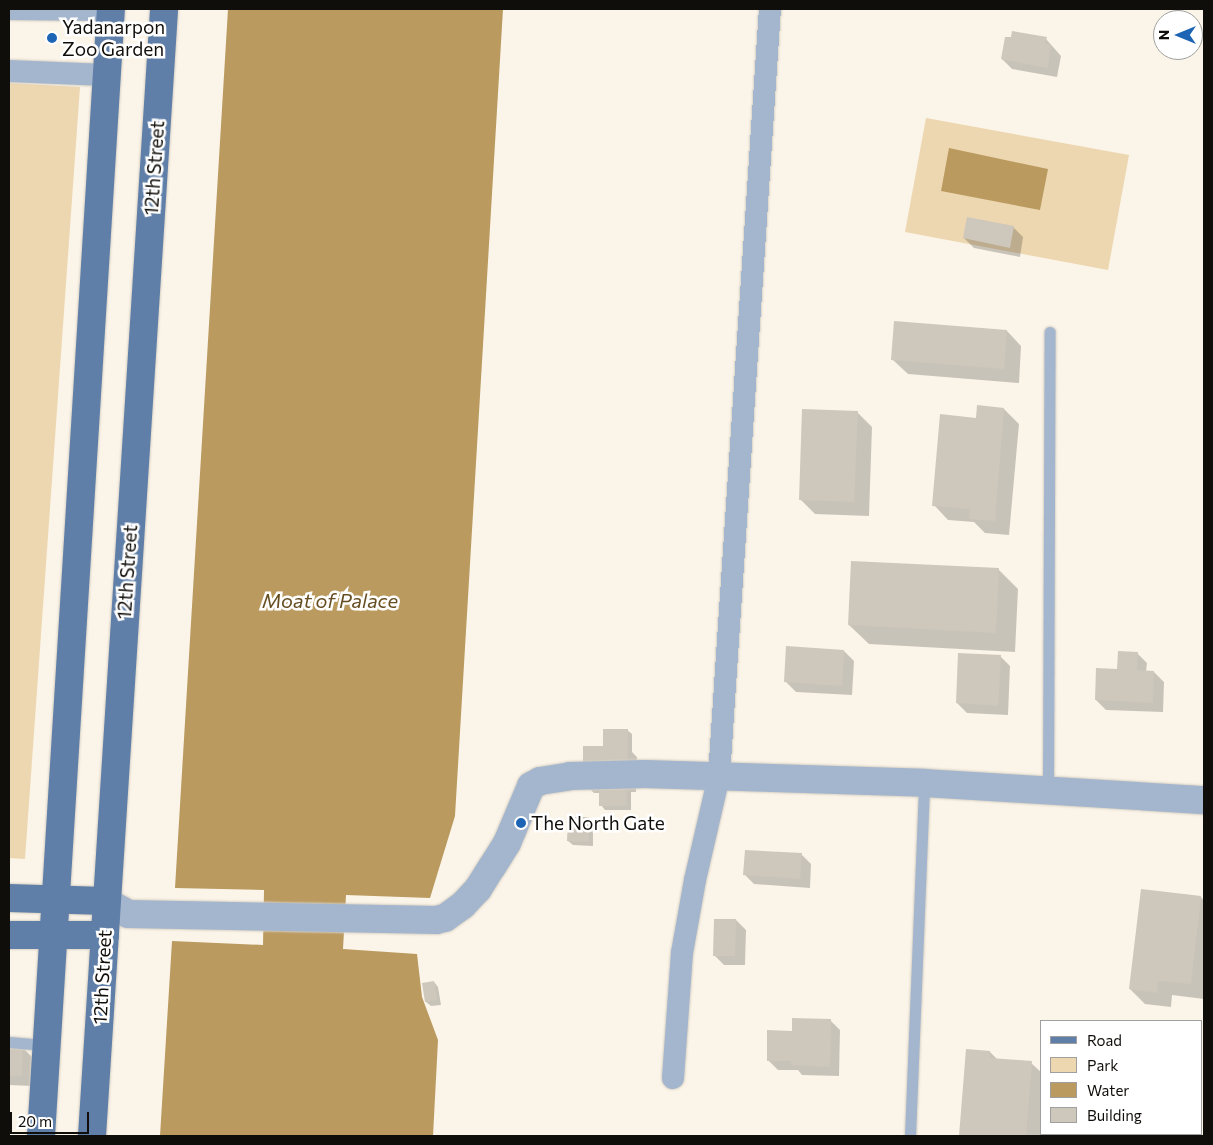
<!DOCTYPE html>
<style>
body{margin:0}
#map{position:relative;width:1213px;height:1145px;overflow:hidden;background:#fbf4e8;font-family:Commissioner,sans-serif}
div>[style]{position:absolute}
.green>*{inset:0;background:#edd7b1}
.water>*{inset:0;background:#ba9a5f}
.shadow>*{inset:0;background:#0003}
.building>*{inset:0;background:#cec7bb}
.roads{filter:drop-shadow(0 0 1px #d5cfc4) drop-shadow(0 0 1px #d5cfc4)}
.service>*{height:11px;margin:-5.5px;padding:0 5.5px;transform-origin:5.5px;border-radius:5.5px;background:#a4b6cd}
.minor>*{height:22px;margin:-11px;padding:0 11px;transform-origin:11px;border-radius:11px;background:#a4b6cd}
.tertiary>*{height:28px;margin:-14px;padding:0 14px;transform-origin:14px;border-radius:14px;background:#a4b6cd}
.primary>*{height:28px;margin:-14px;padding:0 14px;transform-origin:14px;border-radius:14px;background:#5f7fa8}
.dots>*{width:14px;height:14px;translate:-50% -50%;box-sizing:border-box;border:2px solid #fff;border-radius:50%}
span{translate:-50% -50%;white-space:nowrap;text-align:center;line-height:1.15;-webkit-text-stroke:5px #fff;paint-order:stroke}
.poi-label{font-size:19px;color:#100e0a}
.left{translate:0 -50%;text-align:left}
.street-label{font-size:19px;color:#100e0a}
.water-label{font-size:20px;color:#664e21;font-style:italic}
.frame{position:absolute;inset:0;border:10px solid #100e0a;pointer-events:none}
.legend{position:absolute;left:1040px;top:1020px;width:162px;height:115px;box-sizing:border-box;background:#fff;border:1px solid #9f9f9d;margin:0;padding:6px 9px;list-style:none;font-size:15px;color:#100e0a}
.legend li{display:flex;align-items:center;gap:10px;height:25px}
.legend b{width:25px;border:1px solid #9f9f9d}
.north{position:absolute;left:1153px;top:10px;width:50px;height:50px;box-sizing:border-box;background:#fff;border:1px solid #9f9f9d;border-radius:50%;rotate:270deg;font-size:14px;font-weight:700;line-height:20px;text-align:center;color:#100e0a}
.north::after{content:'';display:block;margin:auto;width:18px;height:22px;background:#1d64b4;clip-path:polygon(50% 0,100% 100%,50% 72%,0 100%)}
.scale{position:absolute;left:10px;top:1112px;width:79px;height:22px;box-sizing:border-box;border:2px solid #100e0a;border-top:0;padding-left:6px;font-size:15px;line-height:18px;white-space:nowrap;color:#100e0a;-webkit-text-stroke:4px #fff;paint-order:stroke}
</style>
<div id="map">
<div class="green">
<i style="clip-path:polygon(9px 83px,80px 87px,25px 859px,9px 858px)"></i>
<i style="clip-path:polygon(926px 118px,1129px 155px,1108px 270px,905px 232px)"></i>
</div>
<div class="water">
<i style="clip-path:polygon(228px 9px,503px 9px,455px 816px,430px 898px,346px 895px,343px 949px,417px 954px,422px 997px,438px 1040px,433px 1136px,160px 1136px,172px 941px,263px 945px,264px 890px,175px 888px)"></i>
<i style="clip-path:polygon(949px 148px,1048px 169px,1040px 210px,941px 191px)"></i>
</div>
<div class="shadow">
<i style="clip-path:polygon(1046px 39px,1061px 56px,1057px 77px,1012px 69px,1002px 59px)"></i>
<i style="clip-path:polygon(1013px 227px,1023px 237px,1020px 257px,974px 248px,964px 238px)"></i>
<i style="clip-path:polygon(1007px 331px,1021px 346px,1019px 383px,908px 374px,893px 360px)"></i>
<i style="clip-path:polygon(978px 407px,1004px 409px,1019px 424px,1009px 535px,985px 533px,974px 522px,948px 520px,934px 505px,977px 419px)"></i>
<i style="clip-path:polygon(857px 412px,872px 427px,869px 516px,815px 514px,800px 499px)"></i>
<i style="clip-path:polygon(999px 570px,1018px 589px,1015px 652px,869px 644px,849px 625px)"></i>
<i style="clip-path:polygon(844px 651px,854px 661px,852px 695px,796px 692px,786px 682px)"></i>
<i style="clip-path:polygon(1137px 653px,1147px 663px,1146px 672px,1154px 672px,1164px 682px,1163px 712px,1106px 710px,1096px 700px,1118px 670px)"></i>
<i style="clip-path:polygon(1000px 656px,1010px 666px,1008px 715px,967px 713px,957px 703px)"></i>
<i style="clip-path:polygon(627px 730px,632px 734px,632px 752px,637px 757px,636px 792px,631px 792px,631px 810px,605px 810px,601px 805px,601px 793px,594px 793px,584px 783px,604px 747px)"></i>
<i style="clip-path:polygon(589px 818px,593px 823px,593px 846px,573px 845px,568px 841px)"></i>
<i style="clip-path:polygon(801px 854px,811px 864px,810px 888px,754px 884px,744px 874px)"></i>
<i style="clip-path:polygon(1201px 897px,1204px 901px,1204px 999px,1172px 995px,1171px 1007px,1145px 1004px,1130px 989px)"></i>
<i style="clip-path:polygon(736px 920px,746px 930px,745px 965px,724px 965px,714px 955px)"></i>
<i style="clip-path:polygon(434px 982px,438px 987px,441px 1005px,431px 1006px,426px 1002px)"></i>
<i style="clip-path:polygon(830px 1020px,840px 1030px,839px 1076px,802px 1075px,798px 1070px,778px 1070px,768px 1060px)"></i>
<i style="clip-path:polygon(9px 1048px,23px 1048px,33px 1058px,32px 1086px,9px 1085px)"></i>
<i style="clip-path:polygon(967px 1050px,990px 1052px,998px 1060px,1031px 1063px,1042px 1073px,1042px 1136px,960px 1136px)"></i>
</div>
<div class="building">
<i style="clip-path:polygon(1012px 31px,1047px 37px,1045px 44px,1051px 45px,1048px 68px,1001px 59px,1005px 37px,1011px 37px)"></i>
<i style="clip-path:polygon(967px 217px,1014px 226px,1010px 248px,963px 238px)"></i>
<i style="clip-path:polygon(894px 321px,1007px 330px,1004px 369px,891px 360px)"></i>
<i style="clip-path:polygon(977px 405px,1004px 408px,995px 521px,969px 519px,970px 509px,932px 506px,940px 414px,976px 418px)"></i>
<i style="clip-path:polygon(802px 409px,858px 411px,854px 502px,799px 500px)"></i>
<i style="clip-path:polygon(851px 561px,999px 568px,996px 633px,848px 625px)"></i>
<i style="clip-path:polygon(786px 646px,844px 650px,842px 686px,784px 682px)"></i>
<i style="clip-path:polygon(1118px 651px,1138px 652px,1137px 670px,1154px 671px,1153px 703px,1095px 700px,1096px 668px,1117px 669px)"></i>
<i style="clip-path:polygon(958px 653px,1001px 655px,998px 706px,956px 703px)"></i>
<i style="clip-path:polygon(603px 729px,628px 729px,627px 806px,599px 806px,599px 783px,583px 783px,583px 746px,603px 746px)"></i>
<i style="clip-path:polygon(568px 817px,589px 817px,589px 842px,567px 841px)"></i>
<i style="clip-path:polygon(745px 850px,802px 853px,800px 879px,743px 875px)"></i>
<i style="clip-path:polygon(1141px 889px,1201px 896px,1191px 984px,1158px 981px,1157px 993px,1129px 989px)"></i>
<i style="clip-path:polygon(714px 919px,736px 919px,735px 956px,713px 956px)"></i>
<i style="clip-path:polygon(434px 981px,437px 1000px,425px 1002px,422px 983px)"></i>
<i style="clip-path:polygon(792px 1018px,831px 1019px,830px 1067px,791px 1065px,791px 1061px,767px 1061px,767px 1030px,792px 1031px)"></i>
<i style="clip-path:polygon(9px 1046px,23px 1047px,22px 1076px,9px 1076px)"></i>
<i style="clip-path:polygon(966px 1049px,990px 1051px,990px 1058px,1032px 1061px,1026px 1136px,959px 1136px)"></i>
</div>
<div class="roads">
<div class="service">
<i style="left:1048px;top:791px;width:459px;rotate:-89.8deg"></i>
<i style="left:9px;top:1042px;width:38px;rotate:5deg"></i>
<i style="left:910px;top:1136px;width:353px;rotate:-87.7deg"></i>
</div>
<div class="minor">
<i style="left:9px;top:9px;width:102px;rotate:0.6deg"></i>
<i style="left:9px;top:71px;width:97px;rotate:2.4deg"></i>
<i style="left:673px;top:1078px;width:125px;rotate:-85.9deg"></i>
<i style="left:682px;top:953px;width:74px;rotate:-79.9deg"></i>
<i style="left:695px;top:880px;width:107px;rotate:-77deg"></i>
<i style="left:719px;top:776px;width:769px;rotate:-86.2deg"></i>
</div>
<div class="tertiary">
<i style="left:105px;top:901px;width:26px;rotate:29deg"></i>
<i style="left:128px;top:914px;width:308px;rotate:1.1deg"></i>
<i style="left:436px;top:920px;width:9px;rotate:-13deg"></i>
<i style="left:445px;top:918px;width:22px;rotate:-36deg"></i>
<i style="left:463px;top:905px;width:22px;rotate:-47deg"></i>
<i style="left:478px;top:889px;width:26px;rotate:-58deg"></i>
<i style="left:492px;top:867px;width:28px;rotate:-58deg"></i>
<i style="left:507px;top:843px;width:62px;rotate:-67.2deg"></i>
<i style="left:531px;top:786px;width:10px;rotate:-29deg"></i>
<i style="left:540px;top:781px;width:30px;rotate:-9deg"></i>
<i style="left:570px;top:776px;width:75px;rotate:-1.5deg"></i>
<i style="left:645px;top:774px;width:279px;rotate:1.8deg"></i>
<i style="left:924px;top:783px;width:281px;rotate:3.5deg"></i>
</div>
<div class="primary">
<i style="left:9px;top:898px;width:96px;rotate:1.8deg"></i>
<i style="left:9px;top:935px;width:96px"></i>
<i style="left:41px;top:1136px;width:1129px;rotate:-86.45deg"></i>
<i style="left:92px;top:1136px;width:1129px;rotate:-86.34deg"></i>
</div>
</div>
<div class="dots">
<i style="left:52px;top:38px;background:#1d64b4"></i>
<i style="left:521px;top:823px;background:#1d64b4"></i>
</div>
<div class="poi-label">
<span class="left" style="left:62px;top:38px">Yadanarpon<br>Zoo Garden</span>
<span class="left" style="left:531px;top:823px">The North Gate</span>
</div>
<div class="street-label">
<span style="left:154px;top:168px;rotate:-86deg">12th Street</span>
<span style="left:127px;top:572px;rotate:-86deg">12th Street</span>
<span style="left:102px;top:977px;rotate:-87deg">12th Street</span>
</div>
<div class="water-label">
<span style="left:330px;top:600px">Moat of Palace</span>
</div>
<div class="frame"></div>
<ul class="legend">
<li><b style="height:6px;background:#5f7fa8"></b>Road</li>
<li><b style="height:14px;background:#edd7b1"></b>Park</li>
<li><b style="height:14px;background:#ba9a5f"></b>Water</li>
<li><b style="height:14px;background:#cec7bb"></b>Building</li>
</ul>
<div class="north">N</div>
<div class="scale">20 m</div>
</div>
